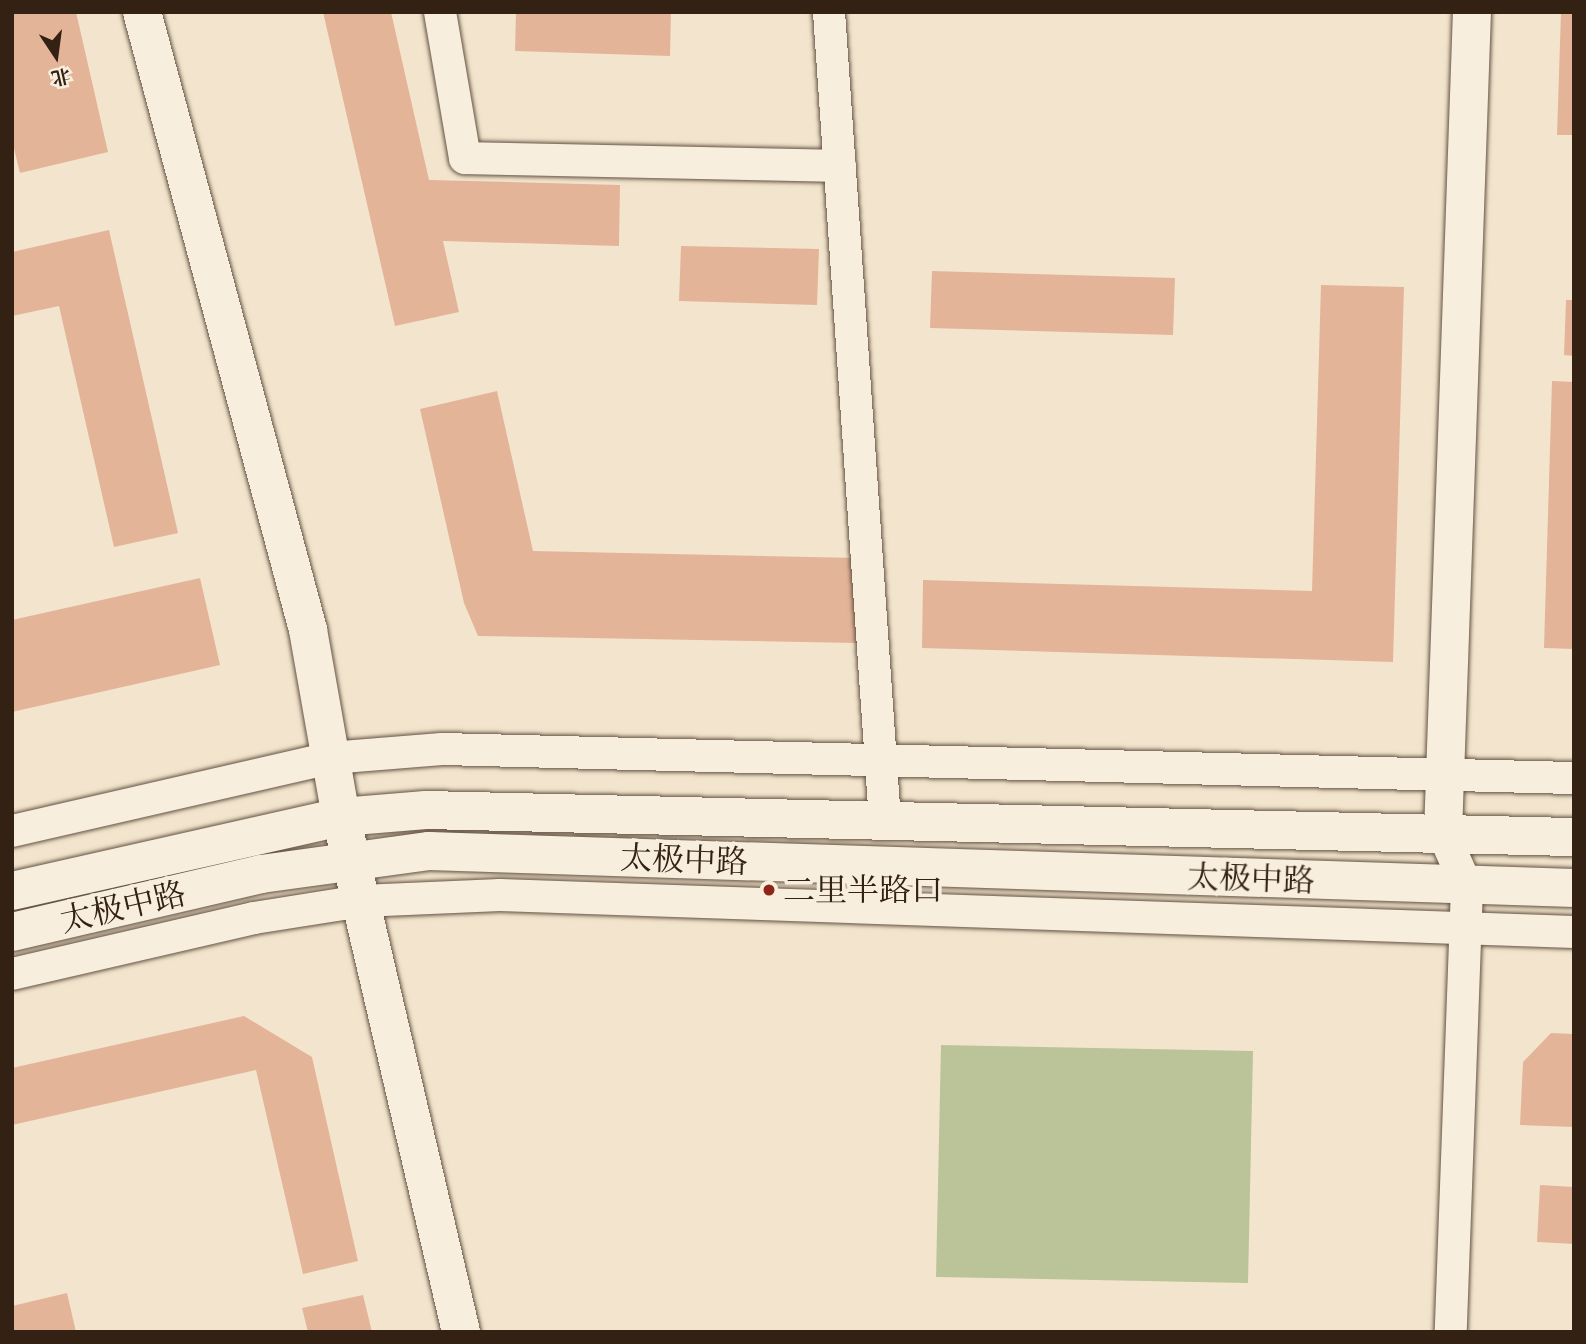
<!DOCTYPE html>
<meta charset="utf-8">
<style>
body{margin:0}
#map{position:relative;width:1586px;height:1344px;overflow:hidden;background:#f3e5cd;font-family:"EB Garamond","Noto Serif SC",serif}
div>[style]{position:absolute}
.green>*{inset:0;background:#bbc498}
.building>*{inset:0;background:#e4b499}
.roads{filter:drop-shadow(0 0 2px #635242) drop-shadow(0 0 2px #635242)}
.minor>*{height:32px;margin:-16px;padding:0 16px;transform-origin:16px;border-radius:16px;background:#f7eede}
.tertiary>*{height:38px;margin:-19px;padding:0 19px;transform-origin:19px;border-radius:19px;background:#f7eede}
.secondary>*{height:38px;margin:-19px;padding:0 19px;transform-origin:19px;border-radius:19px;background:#f7eede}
.dots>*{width:19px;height:19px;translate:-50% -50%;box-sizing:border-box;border:4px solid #f7eede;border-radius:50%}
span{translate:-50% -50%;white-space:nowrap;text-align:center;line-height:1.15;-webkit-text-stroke:7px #f7eede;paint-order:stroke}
.street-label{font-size:32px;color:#332113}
.poi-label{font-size:32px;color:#332113}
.left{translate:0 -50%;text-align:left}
.frame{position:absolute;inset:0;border:14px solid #332113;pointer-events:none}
.north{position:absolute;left:21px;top:21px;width:70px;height:70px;-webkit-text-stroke:5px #f7eede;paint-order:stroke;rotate:167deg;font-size:19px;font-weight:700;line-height:28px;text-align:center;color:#332113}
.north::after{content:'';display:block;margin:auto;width:24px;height:32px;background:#332113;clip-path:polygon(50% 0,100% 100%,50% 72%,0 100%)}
</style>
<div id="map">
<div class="green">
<i style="clip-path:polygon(941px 1045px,1253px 1051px,1248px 1283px,936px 1277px)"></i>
</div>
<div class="building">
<i style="clip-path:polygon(12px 12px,76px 12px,108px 152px,20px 173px,12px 140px)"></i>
<i style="clip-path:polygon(323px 12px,391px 12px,429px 180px,620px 185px,619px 246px,443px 241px,459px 312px,395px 326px)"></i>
<i style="clip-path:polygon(516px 12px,671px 12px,670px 56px,515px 51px)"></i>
<i style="clip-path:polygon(1561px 12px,1574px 12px,1574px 135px,1557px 135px)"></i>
<i style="clip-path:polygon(109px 230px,178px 533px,114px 547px,59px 306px,12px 316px,12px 252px)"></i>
<i style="clip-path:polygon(681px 246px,819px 249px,817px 305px,679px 301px)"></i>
<i style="clip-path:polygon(932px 271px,1175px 278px,1173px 335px,930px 328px)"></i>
<i style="clip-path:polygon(1321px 285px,1404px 287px,1393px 662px,922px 648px,923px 580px,1312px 591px)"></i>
<i style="clip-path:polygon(1566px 300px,1574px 300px,1574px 356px,1564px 355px)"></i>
<i style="clip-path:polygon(1552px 381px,1574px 382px,1574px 649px,1544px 648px)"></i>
<i style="clip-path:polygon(497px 391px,533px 551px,859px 558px,857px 643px,478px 636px,464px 603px,420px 409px)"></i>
<i style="clip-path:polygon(200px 578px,220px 665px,12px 712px,12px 620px)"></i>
<i style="clip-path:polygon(244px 1016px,312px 1057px,358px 1261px,303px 1274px,256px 1070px,12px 1125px,12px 1068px)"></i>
<i style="clip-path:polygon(1551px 1033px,1574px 1034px,1574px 1127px,1520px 1125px,1523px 1062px)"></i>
<i style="clip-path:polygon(1540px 1185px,1574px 1187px,1574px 1244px,1537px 1242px)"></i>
<i style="clip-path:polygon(67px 1293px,76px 1332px,12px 1332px,12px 1306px)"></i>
<i style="clip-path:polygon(363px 1295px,372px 1332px,308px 1332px,302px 1308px)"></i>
</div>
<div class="roads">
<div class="minor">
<i style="left:440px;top:12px;width:148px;rotate:80.3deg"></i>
<i style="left:465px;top:158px;width:375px;rotate:1.2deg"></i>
<i style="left:829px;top:12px;width:811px;rotate:86.04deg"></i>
<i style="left:12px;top:831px;width:326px;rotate:-12.9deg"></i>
<i style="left:330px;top:758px;width:112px;rotate:-4.6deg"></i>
<i style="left:442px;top:749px;width:1132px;rotate:1.47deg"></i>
<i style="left:1443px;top:833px;width:59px;rotate:66deg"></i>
<i style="left:1467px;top:887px;width:445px;rotate:92.1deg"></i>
<i style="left:12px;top:974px;width:248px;rotate:-13deg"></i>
<i style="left:254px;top:918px;width:108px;rotate:-9deg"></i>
<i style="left:361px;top:901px;width:139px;rotate:-2.5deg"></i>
<i style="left:500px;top:895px;width:1075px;rotate:1.97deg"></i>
</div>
<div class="tertiary">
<i style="left:142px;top:12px;width:640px;rotate:74.96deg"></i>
<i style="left:308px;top:630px;width:190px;rotate:80deg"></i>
<i style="left:341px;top:817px;width:529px;rotate:76.88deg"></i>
<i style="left:1443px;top:833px;width:822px;rotate:-87.98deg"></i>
</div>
<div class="secondary">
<i style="left:12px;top:891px;width:337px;rotate:-12.7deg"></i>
<i style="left:341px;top:817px;width:85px;rotate:-4.7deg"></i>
<i style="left:426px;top:810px;width:1148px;rotate:1.35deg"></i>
<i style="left:12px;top:932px;width:256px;rotate:-13.1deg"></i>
<i style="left:261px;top:874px;width:170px;rotate:-7.8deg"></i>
<i style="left:429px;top:851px;width:1146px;rotate:1.85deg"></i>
</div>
</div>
<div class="dots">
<i style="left:769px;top:890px;background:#8f2418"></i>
</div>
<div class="street-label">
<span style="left:684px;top:860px;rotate:2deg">太极中路</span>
<span style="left:1251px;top:879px;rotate:2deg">太极中路</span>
<span style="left:123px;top:907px;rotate:-13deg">太极中路</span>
</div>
<div class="poi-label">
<span class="left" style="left:783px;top:890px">二里半路口</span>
</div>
<div class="frame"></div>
<div class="north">北</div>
</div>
